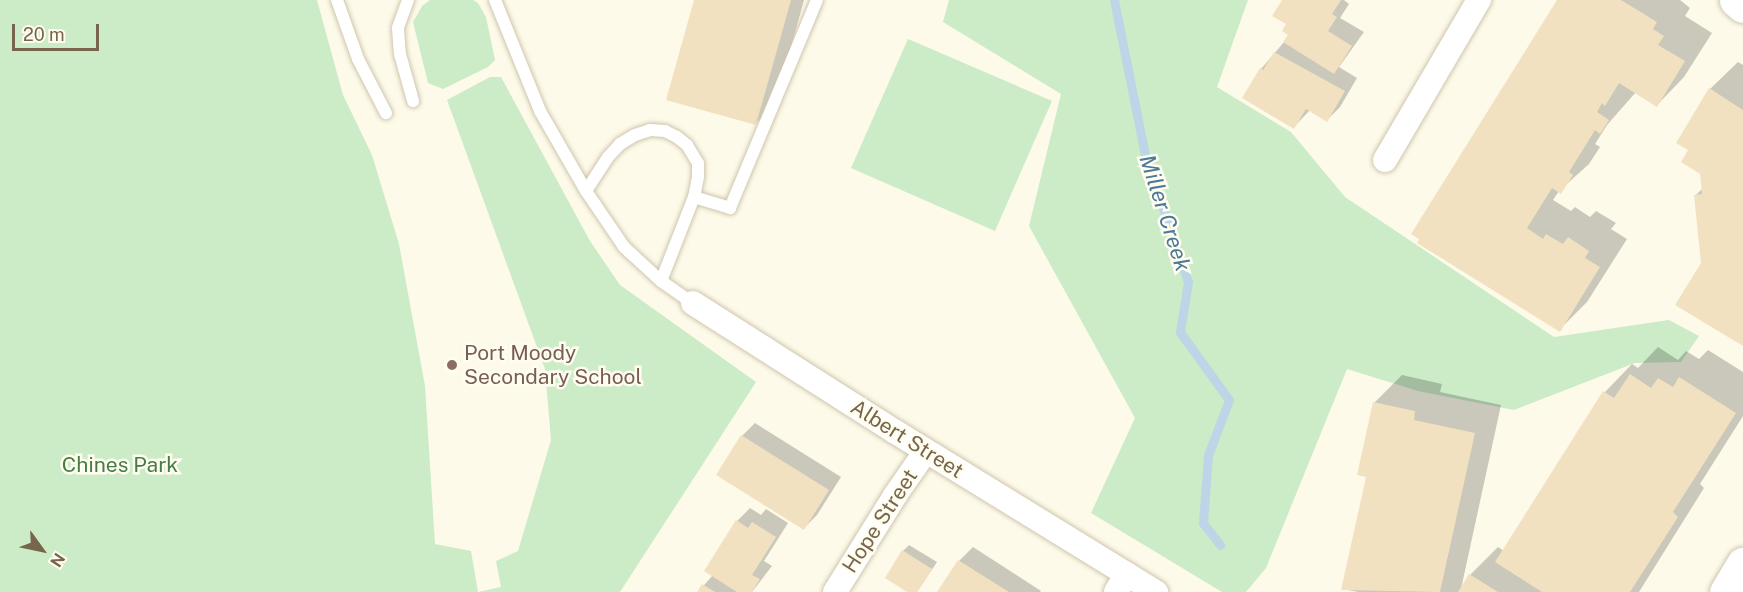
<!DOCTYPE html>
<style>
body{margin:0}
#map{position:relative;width:1743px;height:592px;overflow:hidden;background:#fdfae9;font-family:"Public Sans",sans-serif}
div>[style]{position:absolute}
.green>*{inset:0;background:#ccebc7}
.shadow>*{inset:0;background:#0003}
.stream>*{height:9px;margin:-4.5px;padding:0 4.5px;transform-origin:4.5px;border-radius:4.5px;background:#bdd6e7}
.building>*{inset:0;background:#f2e1c0}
.roads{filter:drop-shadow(0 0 2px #cfc5ae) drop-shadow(0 0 2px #cfc5ae)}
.service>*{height:12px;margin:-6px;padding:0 6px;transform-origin:6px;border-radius:6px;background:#fff}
.minor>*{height:24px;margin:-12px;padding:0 12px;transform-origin:12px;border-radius:12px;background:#fff}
.secondary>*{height:33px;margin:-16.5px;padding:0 16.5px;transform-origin:16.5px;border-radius:16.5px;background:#fff}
.dots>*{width:16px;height:16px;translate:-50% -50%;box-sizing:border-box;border:3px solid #fffdf0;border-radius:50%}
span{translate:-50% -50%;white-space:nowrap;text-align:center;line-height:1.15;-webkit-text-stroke:5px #fffdf0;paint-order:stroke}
.education-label{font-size:21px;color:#785e54}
.left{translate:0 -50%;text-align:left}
.street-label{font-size:21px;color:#78664c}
.park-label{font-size:21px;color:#467d43}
.water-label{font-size:22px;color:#4b7999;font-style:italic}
.north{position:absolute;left:12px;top:520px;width:60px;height:60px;-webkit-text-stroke:4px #fffdf0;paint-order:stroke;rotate:123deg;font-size:16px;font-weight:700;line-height:24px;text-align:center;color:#78664c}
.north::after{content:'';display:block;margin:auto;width:21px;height:27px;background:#78664c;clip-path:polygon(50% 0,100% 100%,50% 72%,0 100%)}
.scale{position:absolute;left:12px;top:24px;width:87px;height:27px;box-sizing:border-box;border:3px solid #78664c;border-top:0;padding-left:8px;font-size:18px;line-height:21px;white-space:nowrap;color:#78664c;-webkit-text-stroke:4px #fffdf0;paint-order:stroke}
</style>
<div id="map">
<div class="green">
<i style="clip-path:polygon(0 0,317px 0,343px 95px,372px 155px,399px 244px,425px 386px,435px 544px,471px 551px,478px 592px,501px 587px,496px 561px,518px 551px,551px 440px,545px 369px,447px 100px,490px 77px,501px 77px,590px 241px,620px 285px,756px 382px,620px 592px,0 592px)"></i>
<i style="clip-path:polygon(430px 0,473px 0,478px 3px,486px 17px,495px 60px,488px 67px,443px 89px,428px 83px,413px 22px,422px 6px)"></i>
<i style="clip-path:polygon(949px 0,1248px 0,1217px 87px,1291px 132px,1345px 197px,1554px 337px,1669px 320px,1699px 336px,1681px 362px,1635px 363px,1514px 410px,1418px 391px,1347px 369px,1266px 568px,1246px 592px,1222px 592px,1091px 513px,1135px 418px,1029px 226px,1061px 94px,943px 22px)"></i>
<i style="clip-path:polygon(908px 39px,1052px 101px,995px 231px,851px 168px)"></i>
</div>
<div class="shadow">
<i style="clip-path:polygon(695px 0,804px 0,775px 105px,756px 123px)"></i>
<i style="clip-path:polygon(1284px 0,1344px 0,1349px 4px,1340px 18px,1364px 32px,1339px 67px,1357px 78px,1340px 107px,1327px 120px,1310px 110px,1294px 127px,1244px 97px,1261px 69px,1290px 35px)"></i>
<i style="clip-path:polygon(1559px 0,1680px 0,1690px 8px,1685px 16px,1712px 33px,1684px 77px,1657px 105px,1636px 92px,1607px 125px,1595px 144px,1600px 147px,1589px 164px,1559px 191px,1553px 200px,1571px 211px,1575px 207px,1590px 217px,1596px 211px,1616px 223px,1611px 229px,1627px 239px,1587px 302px,1559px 330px,1419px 242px)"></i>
<i style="clip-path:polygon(1738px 62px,1743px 65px,1743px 345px,1702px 264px,1695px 196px,1703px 188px,1701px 173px,1690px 150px,1710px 89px)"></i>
<i style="clip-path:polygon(1658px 347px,1678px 360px,1686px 351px,1699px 359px,1708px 350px,1743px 372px,1743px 416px,1700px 484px,1704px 488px,1639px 592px,1358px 592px,1343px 589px,1367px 476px,1374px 403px,1402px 375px,1442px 384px,1440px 392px,1501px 405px,1461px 589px,1470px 575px,1498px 547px,1504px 551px,1605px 392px,1632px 364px,1638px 368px)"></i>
<i style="clip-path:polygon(755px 423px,841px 477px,817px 515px,804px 528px,742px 436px)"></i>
<i style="clip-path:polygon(750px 508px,761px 515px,766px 509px,788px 523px,764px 561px,772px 566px,752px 592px,698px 592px,713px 575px,737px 521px)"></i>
<i style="clip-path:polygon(909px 545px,937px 562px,917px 592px,910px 592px,903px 551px)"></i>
<i style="clip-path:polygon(973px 547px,1041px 591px,1040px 592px,940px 592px,960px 560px)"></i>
</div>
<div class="stream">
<i style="left:1114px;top:0;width:158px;rotate:78.7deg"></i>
<i style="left:1145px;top:155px;width:134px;rotate:71.3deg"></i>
<i style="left:1188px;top:282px;width:51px;rotate:99.1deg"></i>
<i style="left:1180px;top:332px;width:84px;rotate:54.2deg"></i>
<i style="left:1229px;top:400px;width:59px;rotate:110.9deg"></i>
<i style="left:1208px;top:455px;width:68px;rotate:94.2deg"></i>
<i style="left:1203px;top:523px;width:28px;rotate:52deg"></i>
</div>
<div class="building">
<i style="clip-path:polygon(694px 0,791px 0,756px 125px,666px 100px)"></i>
<i style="clip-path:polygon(1282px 0,1341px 0,1332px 14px,1337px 17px,1328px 31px,1352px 46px,1334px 74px,1283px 42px,1288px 35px,1282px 31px,1286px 24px,1272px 16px)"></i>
<i style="clip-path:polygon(1557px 0,1621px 0,1657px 22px,1653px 29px,1664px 36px,1658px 45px,1685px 61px,1657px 107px,1619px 83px,1605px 106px,1602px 103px,1597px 112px,1609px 120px,1600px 134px,1595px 130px,1569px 172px,1573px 175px,1561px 194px,1552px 188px,1527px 228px,1543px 239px,1546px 234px,1563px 244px,1568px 237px,1589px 251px,1585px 258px,1600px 267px,1560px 332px,1417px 243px,1419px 239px,1411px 234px)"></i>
<i style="clip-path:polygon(1274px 52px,1345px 91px,1327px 122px,1306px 109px,1294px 129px,1242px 98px,1260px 68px,1263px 70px)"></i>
<i style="clip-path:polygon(1709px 88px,1743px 110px,1743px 346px,1675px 305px,1701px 263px,1694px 195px,1702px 194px,1700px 174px,1681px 162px,1688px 150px,1676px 143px)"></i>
<i style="clip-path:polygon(1630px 374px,1651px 388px,1658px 378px,1673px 387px,1679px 377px,1736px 413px,1673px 512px,1678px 517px,1630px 592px,1542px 592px,1495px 562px,1603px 391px,1614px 398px)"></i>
<i style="clip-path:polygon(1373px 402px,1415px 411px,1414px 420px,1475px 433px,1440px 592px,1341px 590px,1366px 477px,1357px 475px)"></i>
<i style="clip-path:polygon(741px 435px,829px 490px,804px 530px,716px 475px)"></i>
<i style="clip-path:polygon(736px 520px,748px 528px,752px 522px,776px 537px,752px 575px,760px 579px,752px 592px,737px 592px,704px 571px)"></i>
<i style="clip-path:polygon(902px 550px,932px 569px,917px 592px,907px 592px,885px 578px)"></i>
<i style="clip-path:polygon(958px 560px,1009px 592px,937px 592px)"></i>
<i style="clip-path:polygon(1469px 574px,1498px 592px,1458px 592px)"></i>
<i style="clip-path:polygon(702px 584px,715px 592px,697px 592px)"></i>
</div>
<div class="roads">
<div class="service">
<i style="left:337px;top:0;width:63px;rotate:70.4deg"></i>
<i style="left:358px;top:59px;width:61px;rotate:62.6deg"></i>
<i style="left:408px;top:0;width:30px;rotate:110deg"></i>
<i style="left:398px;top:28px;width:26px;rotate:86deg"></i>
<i style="left:400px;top:54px;width:49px;rotate:74.5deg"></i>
<i style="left:495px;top:0;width:120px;rotate:67.9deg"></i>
<i style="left:540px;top:111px;width:92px;rotate:60.1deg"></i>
<i style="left:586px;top:191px;width:68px;rotate:55.8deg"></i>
<i style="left:624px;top:247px;width:50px;rotate:42.6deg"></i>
<i style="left:661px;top:281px;width:39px;rotate:35deg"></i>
<i style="left:586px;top:191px;width:40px;rotate:-57.1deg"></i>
<i style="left:608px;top:157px;width:18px;rotate:-47deg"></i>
<i style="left:620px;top:144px;width:17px;rotate:-31deg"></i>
<i style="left:635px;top:135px;width:16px;rotate:-18deg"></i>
<i style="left:650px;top:130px;width:15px;rotate:4deg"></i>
<i style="left:665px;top:131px;width:13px;rotate:27deg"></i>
<i style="left:677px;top:137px;width:13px;rotate:39deg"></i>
<i style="left:687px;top:145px;width:21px;rotate:59deg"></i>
<i style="left:698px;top:163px;width:14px;rotate:90deg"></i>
<i style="left:698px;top:177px;width:20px;rotate:101deg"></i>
<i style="left:694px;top:197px;width:90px;rotate:111.4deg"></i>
<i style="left:694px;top:197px;width:38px;rotate:17deg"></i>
<i style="left:730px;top:208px;width:225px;rotate:-67.3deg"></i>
</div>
<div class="minor">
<i style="left:1385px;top:160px;width:186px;rotate:-59.6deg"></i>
<i style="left:693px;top:303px;width:238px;rotate:32.5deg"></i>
<i style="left:894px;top:431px;width:308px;rotate:31.6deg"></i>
<i style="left:835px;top:592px;width:115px;rotate:-58.1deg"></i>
<i style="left:896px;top:494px;width:52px;rotate:-55.1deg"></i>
<i style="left:1116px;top:592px;width:21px;rotate:-59deg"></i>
</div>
<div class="secondary">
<i style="left:1736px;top:0;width:9px;rotate:41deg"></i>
<i style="left:1726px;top:592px;width:33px;rotate:-59deg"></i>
</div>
</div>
<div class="dots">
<i style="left:452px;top:365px;background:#8d6e63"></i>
</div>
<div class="education-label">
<span class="left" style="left:464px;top:365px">Port Moody<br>Secondary School</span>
</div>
<div class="street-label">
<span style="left:907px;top:439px;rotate:32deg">Albert Street</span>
<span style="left:880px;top:521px;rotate:-57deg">Hope Street</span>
</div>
<div class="park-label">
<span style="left:120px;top:465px">Chines Park</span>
</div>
<div class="water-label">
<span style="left:1165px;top:213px;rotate:72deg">Miller Creek</span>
</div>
<div class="north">N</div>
<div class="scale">20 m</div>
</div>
